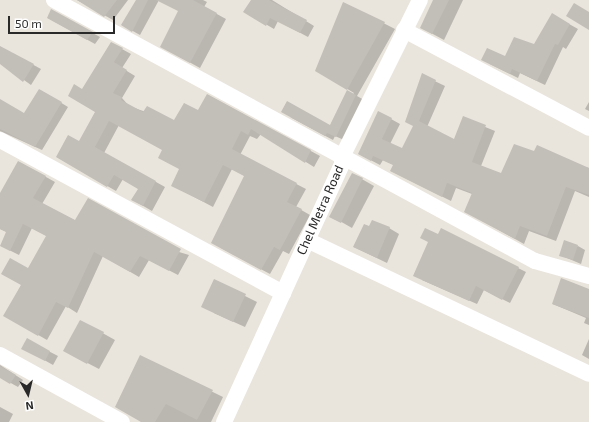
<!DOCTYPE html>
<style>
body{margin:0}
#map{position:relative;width:589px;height:422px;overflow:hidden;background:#e9e4dc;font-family:"Exo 2",sans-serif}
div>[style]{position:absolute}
.shadow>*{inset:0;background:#0003}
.building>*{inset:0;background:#c2beb8}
.minor>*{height:16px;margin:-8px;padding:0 8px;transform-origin:8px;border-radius:8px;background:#fff}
span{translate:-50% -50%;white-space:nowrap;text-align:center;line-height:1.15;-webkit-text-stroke:3.5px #fff;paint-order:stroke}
.street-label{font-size:13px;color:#292929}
.north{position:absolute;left:8px;top:374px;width:40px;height:40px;-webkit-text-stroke:3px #fff;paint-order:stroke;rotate:172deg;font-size:11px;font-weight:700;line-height:16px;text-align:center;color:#292929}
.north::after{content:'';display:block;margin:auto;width:14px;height:18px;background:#292929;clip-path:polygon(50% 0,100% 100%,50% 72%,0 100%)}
.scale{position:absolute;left:8px;top:16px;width:107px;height:18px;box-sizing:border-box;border:2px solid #292929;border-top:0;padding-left:5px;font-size:12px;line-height:14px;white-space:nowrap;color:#292929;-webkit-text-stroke:3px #fff;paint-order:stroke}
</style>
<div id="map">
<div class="shadow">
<i style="clip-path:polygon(77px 0,128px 0,113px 20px)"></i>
<i style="clip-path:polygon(137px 0,159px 0,140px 35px,122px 25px)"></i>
<i style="clip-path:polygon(175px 0,203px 0,207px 2px,204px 7px,226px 19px,200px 68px,171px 52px,180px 11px)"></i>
<i style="clip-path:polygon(252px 0,272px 0,314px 26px,308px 37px,278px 21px,274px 29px,245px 12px)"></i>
<i style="clip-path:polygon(435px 0,463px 0,444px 40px,431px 33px)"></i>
<i style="clip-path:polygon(344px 3px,395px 29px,357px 96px,364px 100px,344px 140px,335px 136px,333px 140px,290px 117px,330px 126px,354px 93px,316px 70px)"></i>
<i style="clip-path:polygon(52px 11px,100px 37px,95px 44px,48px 18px)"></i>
<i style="clip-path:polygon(553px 15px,578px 29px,566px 49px,563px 47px,545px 85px,520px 73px,518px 78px,490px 64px,534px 46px)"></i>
<i style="clip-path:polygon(111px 43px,131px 54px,122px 68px,135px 76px,122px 98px,129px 106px,174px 122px,198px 112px,208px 95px,320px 156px,314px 167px,261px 134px,257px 139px,250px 136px,240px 155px,306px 189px,296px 207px,310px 215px,289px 254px,283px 251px,270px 274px,221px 248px,245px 176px,232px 169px,213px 207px,181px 190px,180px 169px,164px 150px,119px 125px,104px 153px,165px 187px,152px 211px,133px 200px,139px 189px,123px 179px,116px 191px,57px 157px,80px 142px,96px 111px,83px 90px)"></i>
<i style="clip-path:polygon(0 47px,41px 69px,31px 85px,0 63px)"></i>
<i style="clip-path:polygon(422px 75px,445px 86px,427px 127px,455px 140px,463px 118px,495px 131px,481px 166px,501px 174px,534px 153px,589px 168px,589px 197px,575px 191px,556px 241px,529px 231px,524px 244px,474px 216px,472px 194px,456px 188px,451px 201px,391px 171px,394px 165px,383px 160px,380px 165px,359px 154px,391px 119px,400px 124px,390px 144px,402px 150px,414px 126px)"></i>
<i style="clip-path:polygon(40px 90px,68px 107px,42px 150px,0 131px,0 101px,24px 115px)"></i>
<i style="clip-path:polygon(589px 102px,589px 111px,585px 109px)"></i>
<i style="clip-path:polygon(19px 162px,55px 182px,42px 204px,76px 221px,189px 255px,178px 275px,149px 260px,139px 277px,103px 256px,77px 313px,66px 306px,47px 340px,5px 316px,47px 236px,32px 228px,19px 255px,9px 250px,7px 232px,0 229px,0 195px)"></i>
<i style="clip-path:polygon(353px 174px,374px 186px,352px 228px,331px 216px)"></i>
<i style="clip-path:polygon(370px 228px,389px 228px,399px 234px,387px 263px,354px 247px)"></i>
<i style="clip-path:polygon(578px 246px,585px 250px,581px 264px,560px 255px)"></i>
<i style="clip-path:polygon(518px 268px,526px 272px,510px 303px,484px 290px,477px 304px,422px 280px)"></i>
<i style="clip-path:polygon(215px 281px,257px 302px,245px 327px,214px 313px)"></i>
<i style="clip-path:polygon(589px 290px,589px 325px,584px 323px,586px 318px,553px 304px)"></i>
<i style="clip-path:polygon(81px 321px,115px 340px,99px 369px,76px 357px)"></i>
<i style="clip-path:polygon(589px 339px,589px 359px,582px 355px)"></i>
<i style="clip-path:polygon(27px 340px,58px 356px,53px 365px,23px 348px)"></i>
<i style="clip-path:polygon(141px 357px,223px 397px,211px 422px,143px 422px)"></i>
<i style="clip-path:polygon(0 365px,23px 380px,18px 387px,0 377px)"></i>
<i style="clip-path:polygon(0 407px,13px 414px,9px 422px,0 422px)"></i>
</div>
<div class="building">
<i style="clip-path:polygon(77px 0,117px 0,104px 17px)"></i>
<i style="clip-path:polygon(136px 0,148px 0,132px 32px,121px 25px)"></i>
<i style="clip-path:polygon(156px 0,193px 0,217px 13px,190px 63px,160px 47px,178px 11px)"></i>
<i style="clip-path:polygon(251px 0,269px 0,307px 20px,300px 33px,270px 18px,266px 26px,243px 12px)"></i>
<i style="clip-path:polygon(433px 0,449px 0,432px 34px,420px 28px)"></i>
<i style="clip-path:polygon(343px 2px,385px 22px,347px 90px,315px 71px)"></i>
<i style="clip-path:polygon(574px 3px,589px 12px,589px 30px,566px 16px)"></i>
<i style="clip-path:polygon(51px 9px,93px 32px,87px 40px,47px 18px)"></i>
<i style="clip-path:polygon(552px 13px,570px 24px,558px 45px,555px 44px,537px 81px,512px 69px,510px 74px,481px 60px,487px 48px,505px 56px,514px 37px,534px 44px)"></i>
<i style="clip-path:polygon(111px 42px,123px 48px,114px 62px,127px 70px,113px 93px,122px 97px,121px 100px,143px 112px,147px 106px,174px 120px,184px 103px,198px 110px,207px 94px,311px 150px,305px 163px,251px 129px,248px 135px,241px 131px,232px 149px,297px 183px,287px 202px,302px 209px,280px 250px,274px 247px,261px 270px,211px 243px,244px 176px,223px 165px,204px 202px,171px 186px,179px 169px,158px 158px,162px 150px,109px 121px,95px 147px,156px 181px,143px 206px,131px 200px,138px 189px,114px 175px,107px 187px,56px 157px,68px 135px,79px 141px,95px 112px,68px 96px,74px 84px,82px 89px)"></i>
<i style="clip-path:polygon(0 46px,34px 64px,23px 82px,0 64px)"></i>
<i style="clip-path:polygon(422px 73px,436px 80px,419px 121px,454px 139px,463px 116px,486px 125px,472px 162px,501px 173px,514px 144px,534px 151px,537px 145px,589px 168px,589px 195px,566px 187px,547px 236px,520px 226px,515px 239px,464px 212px,472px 193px,447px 183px,442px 197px,390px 171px,393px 165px,373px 156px,371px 161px,358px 154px,378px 111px,392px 118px,382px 139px,402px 148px,413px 126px,405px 122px)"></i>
<i style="clip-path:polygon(39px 89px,62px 102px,35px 147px,0 129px,0 99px,24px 113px)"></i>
<i style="clip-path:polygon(347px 90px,356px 95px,336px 137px,327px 133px,325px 136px,281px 112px,287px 101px,330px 125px)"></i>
<i style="clip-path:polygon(18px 161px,46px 176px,33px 198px,75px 220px,88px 198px,181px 249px,169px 271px,140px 256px,130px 272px,94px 252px,68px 308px,56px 302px,38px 336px,3px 316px,21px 285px,1px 274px,10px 258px,28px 268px,46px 236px,23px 224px,10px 251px,0 246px,6px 232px,0 229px,0 193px)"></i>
<i style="clip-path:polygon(352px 173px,363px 178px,341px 223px,329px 217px)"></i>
<i style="clip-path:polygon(372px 220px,390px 227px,377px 258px,353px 247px,364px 224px,369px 226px)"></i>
<i style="clip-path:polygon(425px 228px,438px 234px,441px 228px,519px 267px,502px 300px,476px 286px,469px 301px,413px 276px,428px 242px,420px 238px)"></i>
<i style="clip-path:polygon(564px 240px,578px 245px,573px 260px,559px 256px)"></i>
<i style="clip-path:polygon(561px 278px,589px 289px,589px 318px,552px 304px)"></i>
<i style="clip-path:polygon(214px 279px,246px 294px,233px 322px,201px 307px)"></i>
<i style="clip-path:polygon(80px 320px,104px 332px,87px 364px,63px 351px)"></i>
<i style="clip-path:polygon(27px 338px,50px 351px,45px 361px,21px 349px)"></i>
<i style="clip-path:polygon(140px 355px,213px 390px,197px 420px,166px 404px,155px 422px,141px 422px,115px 407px)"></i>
<i style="clip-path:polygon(0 366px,16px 375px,10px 384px,0 378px)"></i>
</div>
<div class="minor">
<i style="left:54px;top:0;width:547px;rotate:28.49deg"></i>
<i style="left:535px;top:261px;width:56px;rotate:15.5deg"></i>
<i style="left:404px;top:30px;width:209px;rotate:27.9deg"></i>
<i style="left:0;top:140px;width:322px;rotate:28.4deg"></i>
<i style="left:307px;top:240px;width:312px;rotate:25.4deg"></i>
<i style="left:0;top:355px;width:139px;rotate:28.8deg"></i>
<i style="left:224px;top:422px;width:284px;rotate:-65.4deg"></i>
<i style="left:342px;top:164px;width:7px;rotate:-90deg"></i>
<i style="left:342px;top:157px;width:175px;rotate:-63.6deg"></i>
</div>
<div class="street-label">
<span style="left:320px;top:210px;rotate:-66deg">Chel Metra Road</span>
</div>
<div class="north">N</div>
<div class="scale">50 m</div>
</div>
